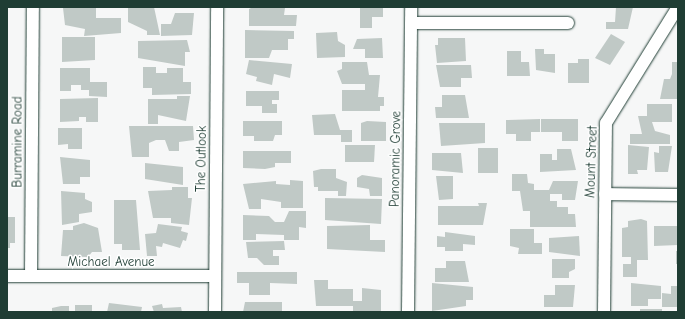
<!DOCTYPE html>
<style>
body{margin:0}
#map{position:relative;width:685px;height:319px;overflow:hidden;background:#f6f7f7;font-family:"Comic Neue",sans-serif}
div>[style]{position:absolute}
.building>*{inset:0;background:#c0c9c6}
.roads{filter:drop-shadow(0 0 1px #1f3d34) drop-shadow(0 0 1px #1f3d34)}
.street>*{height:12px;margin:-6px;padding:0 6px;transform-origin:6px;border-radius:6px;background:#fff}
span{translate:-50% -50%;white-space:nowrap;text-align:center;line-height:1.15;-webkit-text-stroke:3px #fff;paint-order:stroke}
.street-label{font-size:13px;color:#1f3d34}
.frame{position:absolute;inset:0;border:8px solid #1f3d34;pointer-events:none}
</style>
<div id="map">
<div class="building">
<i style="clip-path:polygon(128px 7px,154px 7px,160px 35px,147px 35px,147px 31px,128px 22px)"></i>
<i style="clip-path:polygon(253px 7px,285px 8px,284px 15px,297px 15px,296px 26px,249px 26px,249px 9px)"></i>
<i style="clip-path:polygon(360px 7px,383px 7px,383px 17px,372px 17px,372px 28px,360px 28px)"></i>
<i style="clip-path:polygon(616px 7px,633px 7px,628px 29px,606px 29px,606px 22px,615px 22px)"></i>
<i style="clip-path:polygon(63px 8px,96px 8px,96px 18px,121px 18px,121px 33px,84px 36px,85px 29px,65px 25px)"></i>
<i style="clip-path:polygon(175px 13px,194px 13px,192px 35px,161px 36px,161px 24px,171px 24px)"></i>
<i style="clip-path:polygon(245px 30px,294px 31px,294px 39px,288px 39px,288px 50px,272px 50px,269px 58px,245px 58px)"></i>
<i style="clip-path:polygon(337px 32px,338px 41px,345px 45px,345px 57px,317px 58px,316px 33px)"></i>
<i style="clip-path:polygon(611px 34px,625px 42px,610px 65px,595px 58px)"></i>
<i style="clip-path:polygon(62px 37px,95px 37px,95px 60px,62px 62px)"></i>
<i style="clip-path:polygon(382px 38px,383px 58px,365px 58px,365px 49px,353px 49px,357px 39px)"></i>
<i style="clip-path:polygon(438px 38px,465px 38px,466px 61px,437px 63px,435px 45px,438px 45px)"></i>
<i style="clip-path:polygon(187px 40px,190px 52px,185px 52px,185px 66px,138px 58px,138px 41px)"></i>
<i style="clip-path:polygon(535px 49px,544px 49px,544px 54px,555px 54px,555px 73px,536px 70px)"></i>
<i style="clip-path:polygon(507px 51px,521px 51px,521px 62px,529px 62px,530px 76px,507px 76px)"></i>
<i style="clip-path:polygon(578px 59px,589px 59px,589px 83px,568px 83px,568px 63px,578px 63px)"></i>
<i style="clip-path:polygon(249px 60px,292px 64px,290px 78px,274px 74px,272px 85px,256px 81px,257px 77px,246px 74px)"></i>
<i style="clip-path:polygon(342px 62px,367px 62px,369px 75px,380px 75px,378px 97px,384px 97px,384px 106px,380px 106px,380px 111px,342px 111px,342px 90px,365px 90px,365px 84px,342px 84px,337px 71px,342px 69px)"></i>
<i style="clip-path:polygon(672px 62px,678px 62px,678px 99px,660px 99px,664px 79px,670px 79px,672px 74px)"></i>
<i style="clip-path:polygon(436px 65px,471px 65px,472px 78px,461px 78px,461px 87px,440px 87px)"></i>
<i style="clip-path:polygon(143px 67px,156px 67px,156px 73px,167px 73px,167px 68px,183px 68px,183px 82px,191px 82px,191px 94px,152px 95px,152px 88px,143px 88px)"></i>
<i style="clip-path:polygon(60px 68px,90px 68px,90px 82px,107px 82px,107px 97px,89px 96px,89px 90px,81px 90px,81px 85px,71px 85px,71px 91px,60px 91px)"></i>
<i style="clip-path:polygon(246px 91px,279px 91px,279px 100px,272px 100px,272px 104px,277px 104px,277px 113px,262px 113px,262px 106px,246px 106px)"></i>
<i style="clip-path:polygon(442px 95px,465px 95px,469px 118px,436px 118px,435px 107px,442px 107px)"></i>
<i style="clip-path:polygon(177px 96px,190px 96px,186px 121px,158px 115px,158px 124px,148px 124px,148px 99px,177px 99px)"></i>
<i style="clip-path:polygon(98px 98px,98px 122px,86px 122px,86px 117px,79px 117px,79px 121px,60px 122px,60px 99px)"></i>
<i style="clip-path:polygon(647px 104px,672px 104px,672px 122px,652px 122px,655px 131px,670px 135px,670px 144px,630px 144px,630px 134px,642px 134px,638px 116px,647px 116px)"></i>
<i style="clip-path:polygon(335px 114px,340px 130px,352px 130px,352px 142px,341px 142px,341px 135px,314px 135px,312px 115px)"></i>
<i style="clip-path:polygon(540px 119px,540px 132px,531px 132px,531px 141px,516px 141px,516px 134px,506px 134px,506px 120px)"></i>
<i style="clip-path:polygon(541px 119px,578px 119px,578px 141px,562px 141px,562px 132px,541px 132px)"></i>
<i style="clip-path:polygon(243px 121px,282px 121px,282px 135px,275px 135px,273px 141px,254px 141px,254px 136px,243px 136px)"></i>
<i style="clip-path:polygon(367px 121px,386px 122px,386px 141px,361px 141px,361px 123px)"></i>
<i style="clip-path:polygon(439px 123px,485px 123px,485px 143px,441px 146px)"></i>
<i style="clip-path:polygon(129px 126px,193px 126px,194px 140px,179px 142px,179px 151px,169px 151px,165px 140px,156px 140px,149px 143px,149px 157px,132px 157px)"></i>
<i style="clip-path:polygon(58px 128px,82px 128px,82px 149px,68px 149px,68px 144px,58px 145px)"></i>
<i style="clip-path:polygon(345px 145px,375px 145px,374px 162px,345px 162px)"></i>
<i style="clip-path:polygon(628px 145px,649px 147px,647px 170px,637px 170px,638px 174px,628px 174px)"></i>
<i style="clip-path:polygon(659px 146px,672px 146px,668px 172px,655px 172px,654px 152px,659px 153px)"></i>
<i style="clip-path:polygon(478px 148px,498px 148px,498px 173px,478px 173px)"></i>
<i style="clip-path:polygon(557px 149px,571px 149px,576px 170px,540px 172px,540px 154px,552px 154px,552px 160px,557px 160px)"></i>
<i style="clip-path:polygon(243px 151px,291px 151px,291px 163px,275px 163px,275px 167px,265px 169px,243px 168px)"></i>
<i style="clip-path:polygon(432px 153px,461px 153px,463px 173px,432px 170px)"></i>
<i style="clip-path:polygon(60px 157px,90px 160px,90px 177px,80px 177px,80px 184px,63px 184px)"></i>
<i style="clip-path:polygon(145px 163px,183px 167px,183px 185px,145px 179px)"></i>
<i style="clip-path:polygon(321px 169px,336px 169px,336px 178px,347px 182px,346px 196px,338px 196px,338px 191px,318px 191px,318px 187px,314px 187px,313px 171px)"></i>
<i style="clip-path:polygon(512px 174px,527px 174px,528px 183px,534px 184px,534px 190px,549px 190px,553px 181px,578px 181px,575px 200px,562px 200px,562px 194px,550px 194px,550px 201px,557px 201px,557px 207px,568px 207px,568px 214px,575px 214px,576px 227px,530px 227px,530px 211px,523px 211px,520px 191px,512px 191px)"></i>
<i style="clip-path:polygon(362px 175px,382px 178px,382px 196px,370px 196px,369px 189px,357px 187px,357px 178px)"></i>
<i style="clip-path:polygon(436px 176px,453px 176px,453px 199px,439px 200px)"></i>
<i style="clip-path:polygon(290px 180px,303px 181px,303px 208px,281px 208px,281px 202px,261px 199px,261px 209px,249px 209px,243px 184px,276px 181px,276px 184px,290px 185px)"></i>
<i style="clip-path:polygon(172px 187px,188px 187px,188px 198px,192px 198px,189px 225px,171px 223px,171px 218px,153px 218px,148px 191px,172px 190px)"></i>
<i style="clip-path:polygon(61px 191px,85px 193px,85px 199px,92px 202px,92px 212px,79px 214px,79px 222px,62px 225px)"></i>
<i style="clip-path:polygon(325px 198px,382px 199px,381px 224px,325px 220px)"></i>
<i style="clip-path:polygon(114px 200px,136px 200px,140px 250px,122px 250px,122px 244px,114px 244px)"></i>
<i style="clip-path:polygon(478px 203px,487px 203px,483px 225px,438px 225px,438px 206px,479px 206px)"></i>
<i style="clip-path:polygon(289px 211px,306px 211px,306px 228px,299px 227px,299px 240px,284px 240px,284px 235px,256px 234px,256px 240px,243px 240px,243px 215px,269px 216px,275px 222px,284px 222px)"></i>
<i style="clip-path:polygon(7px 217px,15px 217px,15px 243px,10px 243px,10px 248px,7px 248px)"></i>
<i style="clip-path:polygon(641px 219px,647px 221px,648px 260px,637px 260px,637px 277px,623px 277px,623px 264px,631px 264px,631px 257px,622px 257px,622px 228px,628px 227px,628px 221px)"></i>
<i style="clip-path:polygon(84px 223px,98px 228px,102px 252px,92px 252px,88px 257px,61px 256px,63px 230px,73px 230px,73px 226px)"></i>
<i style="clip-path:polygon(158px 224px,182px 227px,181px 231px,188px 233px,186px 241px,183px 240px,180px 248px,163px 243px,162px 247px,156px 246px,157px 256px,147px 256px,145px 234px,156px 233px)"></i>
<i style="clip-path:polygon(370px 225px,370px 240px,385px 240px,385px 252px,327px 249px,327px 226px)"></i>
<i style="clip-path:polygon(654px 226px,678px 226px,678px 245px,654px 246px)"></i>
<i style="clip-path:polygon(510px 229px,534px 229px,534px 243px,542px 243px,542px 254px,518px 254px,519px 248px,510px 246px)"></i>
<i style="clip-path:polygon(445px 232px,475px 236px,475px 245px,463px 244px,463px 251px,445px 251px,445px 247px,437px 247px,437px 236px,445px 237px)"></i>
<i style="clip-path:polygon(579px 236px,580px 256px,549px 252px,549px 238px)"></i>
<i style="clip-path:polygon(284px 241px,285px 250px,273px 250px,273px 256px,279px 256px,279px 265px,264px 265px,257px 258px,248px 258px,246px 242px)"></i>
<i style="clip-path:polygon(676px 251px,678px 251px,678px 264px,676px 264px)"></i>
<i style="clip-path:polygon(552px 259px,575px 259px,575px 269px,569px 272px,569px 278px,552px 278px)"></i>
<i style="clip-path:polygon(446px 261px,465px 261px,469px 282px,435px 282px,435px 268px,446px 268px)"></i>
<i style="clip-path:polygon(237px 272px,297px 272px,297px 284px,270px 283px,270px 295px,249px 295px,249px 283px,237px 283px)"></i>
<i style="clip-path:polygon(314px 280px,328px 280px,328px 289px,353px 289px,353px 301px,362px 301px,362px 288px,381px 290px,381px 312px,353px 312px,353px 306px,316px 306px)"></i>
<i style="clip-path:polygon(432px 283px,473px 287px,473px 300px,466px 300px,466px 306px,432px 311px)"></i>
<i style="clip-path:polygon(631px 283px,661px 286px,661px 299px,648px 299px,648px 306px,631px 306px)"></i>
<i style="clip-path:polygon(555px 285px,575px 285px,573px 307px,544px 307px,544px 295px,555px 295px)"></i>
<i style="clip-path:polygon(671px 286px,678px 286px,678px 307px,662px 307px,662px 293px,671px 294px)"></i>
<i style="clip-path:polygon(245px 302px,282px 302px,282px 312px,243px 312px)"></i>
<i style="clip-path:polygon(109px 303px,142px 307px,141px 312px,107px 312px)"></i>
<i style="clip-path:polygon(162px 304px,163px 308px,181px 307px,182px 312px,154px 312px,152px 306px)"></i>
<i style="clip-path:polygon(75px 305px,92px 305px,92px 312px,75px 312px)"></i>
<i style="clip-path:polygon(61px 306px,69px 306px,69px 312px,52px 312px,52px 308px)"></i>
<i style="clip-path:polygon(640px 309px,662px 309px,662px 312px,640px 312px)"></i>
</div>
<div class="roads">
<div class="street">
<i style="left:411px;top:23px;width:157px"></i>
<i style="left:605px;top:194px;width:73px;rotate:0.8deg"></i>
<i style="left:7px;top:276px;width:208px"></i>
<i style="left:31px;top:276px;width:269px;rotate:-89.6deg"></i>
<i style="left:215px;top:312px;width:305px;rotate:-89.6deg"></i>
<i style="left:408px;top:312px;width:305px;rotate:-89.4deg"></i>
<i style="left:604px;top:312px;width:189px;rotate:-89.4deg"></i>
<i style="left:606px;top:123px;width:137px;rotate:-58.2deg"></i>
</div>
</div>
<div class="street-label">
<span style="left:18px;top:142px;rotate:-90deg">Burramine Road</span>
<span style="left:202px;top:159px;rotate:-89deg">The Outlook</span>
<span style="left:396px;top:159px;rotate:-89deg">Panoramic Grove</span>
<span style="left:592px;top:162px;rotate:-88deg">Mount Street</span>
<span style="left:111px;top:262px">Michael Avenue</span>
</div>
<div class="frame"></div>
</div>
